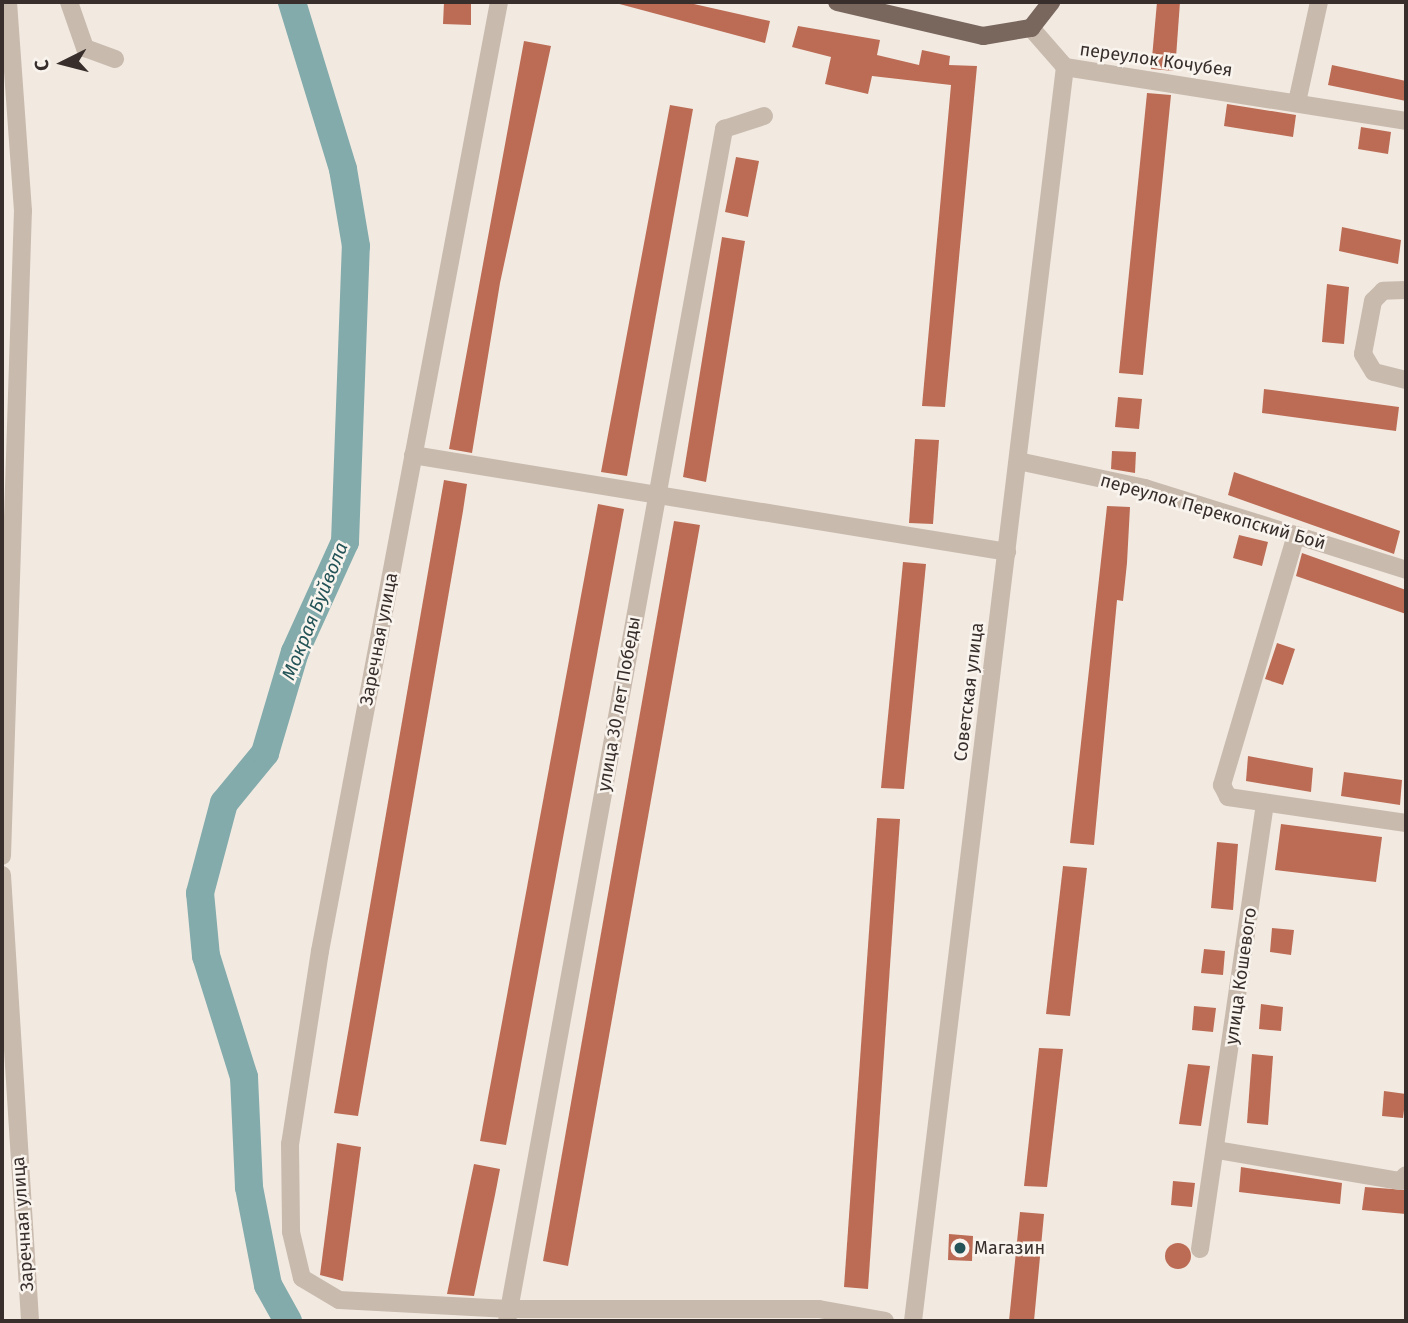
<!DOCTYPE html>
<meta charset="utf-8">
<style>
body{margin:0}
#map{position:relative;width:1408px;height:1323px;overflow:hidden;background:#f2eae1;font-family:"Fira Sans",sans-serif}
div>[style]{position:absolute}
.river>*{height:28px;margin:-14px;padding:0 14px;transform-origin:14px;border-radius:14px;background:#83abac}
.building>*{inset:0;background:#bc6c55}
.round{border-radius:50%}
.minor>*{height:18px;margin:-9px;padding:0 9px;transform-origin:9px;border-radius:9px;background:#c9baae}
.major>*{height:18px;margin:-9px;padding:0 9px;transform-origin:9px;border-radius:9px;background:#79675e}
.dots>*{width:19px;height:19px;translate:-50% -50%;box-sizing:border-box;border:4px solid #f9f4ee;border-radius:50%}
span{translate:-50% -50%;white-space:nowrap;text-align:center;line-height:1.15;-webkit-text-stroke:5px #f9f4ee;paint-order:stroke}
.street-label{font-size:18px;color:#382f2c}
.poi-label{font-size:18px;color:#382f2c}
.left{translate:0 -50%;text-align:left}
.water-label{font-size:19px;color:#245457;font-style:italic}
.frame{position:absolute;inset:0;border:4px solid #382f2c;pointer-events:none}
.north{position:absolute;left:28px;top:28px;width:70px;height:70px;-webkit-text-stroke:5px #f9f4ee;paint-order:stroke;rotate:264deg;font-size:19px;font-weight:700;line-height:28px;text-align:center;color:#382f2c}
.north::after{content:'';display:block;margin:auto;width:24px;height:32px;background:#382f2c;clip-path:polygon(50% 0,100% 100%,50% 72%,0 100%)}
</style>
<div id="map">
<div class="river">
<i style="left:288px;top:1321px;width:41px;rotate:-119.1deg"></i>
<i style="left:268px;top:1285px;width:100px;rotate:-101deg"></i>
<i style="left:249px;top:1187px;width:110px;rotate:-92.6deg"></i>
<i style="left:244px;top:1077px;width:127px;rotate:-107.4deg"></i>
<i style="left:206px;top:956px;width:63px;rotate:-95.4deg"></i>
<i style="left:200px;top:893px;width:93px;rotate:-75.1deg"></i>
<i style="left:224px;top:803px;width:65px;rotate:-50.6deg"></i>
<i style="left:265px;top:753px;width:105px;rotate:-73.5deg"></i>
<i style="left:295px;top:652px;width:121px;rotate:-65.6deg"></i>
<i style="left:345px;top:542px;width:296px;rotate:-87.9deg"></i>
<i style="left:356px;top:246px;width:78px;rotate:-99.6deg"></i>
<i style="left:343px;top:169px;width:175px;rotate:-107deg"></i>
</div>
<div class="building">
<i style="clip-path:polygon(444px 2px,471px 2px,471px 25px,443px 24px)"></i>
<i style="clip-path:polygon(612px 2px,685px 2px,770px 21px,765px 43px)"></i>
<i style="clip-path:polygon(1157px 2px,1180px 2px,1175px 71px,1151px 69px)"></i>
<i style="clip-path:polygon(798px 26px,880px 40px,877px 55px,919px 65px,922px 50px,950px 56px,949px 65px,977px 66px,945px 407px,922px 406px,951px 85px,872px 76px,868px 94px,825px 84px,831px 57px,792px 47px)"></i>
<i style="clip-path:polygon(524px 41px,551px 46px,500px 283px,472px 453px,449px 449px)"></i>
<i style="clip-path:polygon(1332px 65px,1406px 81px,1406px 101px,1328px 85px)"></i>
<i style="clip-path:polygon(1147px 93px,1171px 95px,1143px 375px,1119px 373px)"></i>
<i style="clip-path:polygon(1227px 104px,1296px 115px,1293px 137px,1224px 126px)"></i>
<i style="clip-path:polygon(670px 105px,693px 109px,627px 476px,601px 472px)"></i>
<i style="clip-path:polygon(1361px 127px,1391px 132px,1388px 154px,1358px 149px)"></i>
<i style="clip-path:polygon(736px 157px,759px 161px,748px 217px,725px 212px)"></i>
<i style="clip-path:polygon(1342px 227px,1401px 240px,1398px 264px,1339px 251px)"></i>
<i style="clip-path:polygon(722px 237px,745px 241px,706px 482px,683px 477px)"></i>
<i style="clip-path:polygon(1327px 284px,1349px 287px,1344px 344px,1322px 342px)"></i>
<i style="clip-path:polygon(1264px 389px,1399px 407px,1396px 431px,1262px 413px)"></i>
<i style="clip-path:polygon(1118px 397px,1142px 399px,1139px 429px,1115px 427px)"></i>
<i style="clip-path:polygon(915px 439px,939px 440px,933px 524px,909px 523px)"></i>
<i style="clip-path:polygon(1112px 451px,1136px 452px,1135px 473px,1111px 469px)"></i>
<i style="clip-path:polygon(1234px 472px,1400px 531px,1394px 554px,1228px 495px)"></i>
<i style="clip-path:polygon(444px 480px,467px 484px,463px 511px,358px 1116px,334px 1113px)"></i>
<i style="clip-path:polygon(598px 504px,624px 509px,506px 1145px,480px 1141px)"></i>
<i style="clip-path:polygon(1107px 506px,1130px 507px,1127px 563px,1123px 601px,1117px 600px,1094px 845px,1070px 843px)"></i>
<i style="clip-path:polygon(674px 521px,700px 525px,568px 1266px,543px 1261px)"></i>
<i style="clip-path:polygon(1239px 535px,1268px 542px,1262px 566px,1233px 558px)"></i>
<i style="clip-path:polygon(1302px 553px,1406px 590px,1406px 614px,1296px 576px)"></i>
<i style="clip-path:polygon(903px 562px,926px 564px,904px 789px,881px 788px)"></i>
<i style="clip-path:polygon(1277px 643px,1295px 649px,1283px 685px,1265px 679px)"></i>
<i style="clip-path:polygon(1248px 756px,1313px 768px,1311px 792px,1246px 781px)"></i>
<i style="clip-path:polygon(1344px 772px,1402px 780px,1400px 805px,1341px 796px)"></i>
<i style="clip-path:polygon(877px 818px,900px 819px,868px 1289px,844px 1287px)"></i>
<i style="clip-path:polygon(1281px 824px,1382px 837px,1376px 882px,1275px 870px)"></i>
<i style="clip-path:polygon(1217px 842px,1238px 844px,1233px 910px,1211px 908px)"></i>
<i style="clip-path:polygon(1063px 866px,1087px 868px,1070px 1016px,1046px 1014px)"></i>
<i style="clip-path:polygon(1272px 928px,1294px 930px,1291px 955px,1270px 952px)"></i>
<i style="clip-path:polygon(1204px 949px,1225px 951px,1223px 975px,1201px 973px)"></i>
<i style="clip-path:polygon(1261px 1004px,1283px 1007px,1281px 1031px,1259px 1029px)"></i>
<i style="clip-path:polygon(1194px 1006px,1216px 1008px,1213px 1032px,1192px 1030px)"></i>
<i style="clip-path:polygon(1039px 1048px,1063px 1049px,1047px 1187px,1024px 1186px)"></i>
<i style="clip-path:polygon(1252px 1054px,1273px 1056px,1268px 1125px,1247px 1123px)"></i>
<i style="clip-path:polygon(1188px 1064px,1210px 1066px,1201px 1126px,1179px 1124px)"></i>
<i style="clip-path:polygon(1384px 1091px,1406px 1094px,1403px 1118px,1382px 1116px)"></i>
<i style="clip-path:polygon(337px 1143px,361px 1147px,343px 1281px,320px 1275px)"></i>
<i style="clip-path:polygon(474px 1164px,500px 1169px,495px 1195px,474px 1296px,447px 1294px)"></i>
<i style="clip-path:polygon(1241px 1167px,1342px 1183px,1340px 1204px,1239px 1192px)"></i>
<i style="clip-path:polygon(1173px 1181px,1195px 1183px,1192px 1207px,1171px 1205px)"></i>
<i style="clip-path:polygon(1365px 1187px,1406px 1190px,1406px 1214px,1362px 1210px)"></i>
<i style="clip-path:polygon(1020px 1212px,1044px 1214px,1034px 1321px,1009px 1321px)"></i>
<i style="clip-path:polygon(949px 1234px,973px 1236px,972px 1261px,948px 1260px)"></i>
<i class="round" style="left:1165px;top:1243px;width:26px;height:26px"></i>
</div>
<div class="minor">
<i style="left:69px;top:2px;width:49px;rotate:70.8deg"></i>
<i style="left:85px;top:48px;width:32px;rotate:20deg"></i>
<i style="left:499px;top:2px;width:966px;rotate:100.68deg"></i>
<i style="left:320px;top:951px;width:195px;rotate:98.8deg"></i>
<i style="left:290px;top:1144px;width:88px;rotate:89.3deg"></i>
<i style="left:291px;top:1232px;width:47px;rotate:76.6deg"></i>
<i style="left:302px;top:1278px;width:43px;rotate:30.7deg"></i>
<i style="left:339px;top:1300px;width:170px;rotate:3deg"></i>
<i style="left:509px;top:1309px;width:310px"></i>
<i style="left:819px;top:1309px;width:67px;rotate:10.3deg"></i>
<i style="left:1031px;top:28px;width:52px;rotate:48.9deg"></i>
<i style="left:1065px;top:67px;width:345px;rotate:9deg"></i>
<i style="left:1297px;top:102px;width:102px;rotate:-77.6deg"></i>
<i style="left:1406px;top:290px;width:23px;rotate:178deg"></i>
<i style="left:1383px;top:291px;width:14px;rotate:135deg"></i>
<i style="left:1373px;top:301px;width:54px;rotate:100.7deg"></i>
<i style="left:1363px;top:354px;width:21px;rotate:59deg"></i>
<i style="left:1374px;top:372px;width:33px;rotate:14deg"></i>
<i style="left:413px;top:455px;width:602px;rotate:9.27deg"></i>
<i style="left:1018px;top:461px;width:130px;rotate:12deg"></i>
<i style="left:1145px;top:488px;width:274px;rotate:17.4deg"></i>
<i style="left:1296px;top:535px;width:261px;rotate:106.5deg"></i>
<i style="left:1222px;top:785px;width:13px;rotate:63deg"></i>
<i style="left:1228px;top:797px;width:180px;rotate:8.3deg"></i>
<i style="left:2px;top:856px;width:645px;rotate:-88.14deg"></i>
<i style="left:23px;top:211px;width:210px;rotate:-94.1deg"></i>
<i style="left:2px;top:875px;width:447px;rotate:86.4deg"></i>
<i style="left:1217px;top:1150px;width:186px;rotate:9.6deg"></i>
<i style="left:1400px;top:1181px;width:8px;rotate:-45deg"></i>
<i style="left:1200px;top:1249px;width:451px;rotate:-81.7deg"></i>
<i style="left:507px;top:1321px;width:1212px;rotate:-79.68deg"></i>
<i style="left:724px;top:129px;width:42px;rotate:-18deg"></i>
<i style="left:913px;top:1321px;width:1263px;rotate:-83.09deg"></i>
</div>
<div class="major">
<i style="left:837px;top:2px;width:150px;rotate:13.1deg"></i>
<i style="left:983px;top:36px;width:49px;rotate:-9.5deg"></i>
<i style="left:1031px;top:28px;width:33px;rotate:-52deg"></i>
</div>
<div class="dots">
<i style="left:960px;top:1248px;background:#245457"></i>
</div>
<div class="street-label">
<span style="left:1156px;top:60px;rotate:8deg">переулок Кочубея</span>
<span style="left:1213px;top:512px;rotate:16deg">переулок Перекопский Бой</span>
<span style="left:379px;top:639px;rotate:-79deg">Заречная улица</span>
<span style="left:969px;top:692px;rotate:-83deg">Советская улица</span>
<span style="left:619px;top:704px;rotate:-80deg">улица 30 лет Победы</span>
<span style="left:1241px;top:976px;rotate:-82deg">улица Кошевого</span>
<span style="left:23px;top:1224px;rotate:-94deg">Заречная улица</span>
</div>
<div class="poi-label">
<span class="left" style="left:974px;top:1248px">Магазин</span>
</div>
<div class="water-label">
<span style="left:315px;top:611px;rotate:-68deg">Мокрая Буйвола</span>
</div>
<div class="frame"></div>
<div class="north">С</div>
</div>
